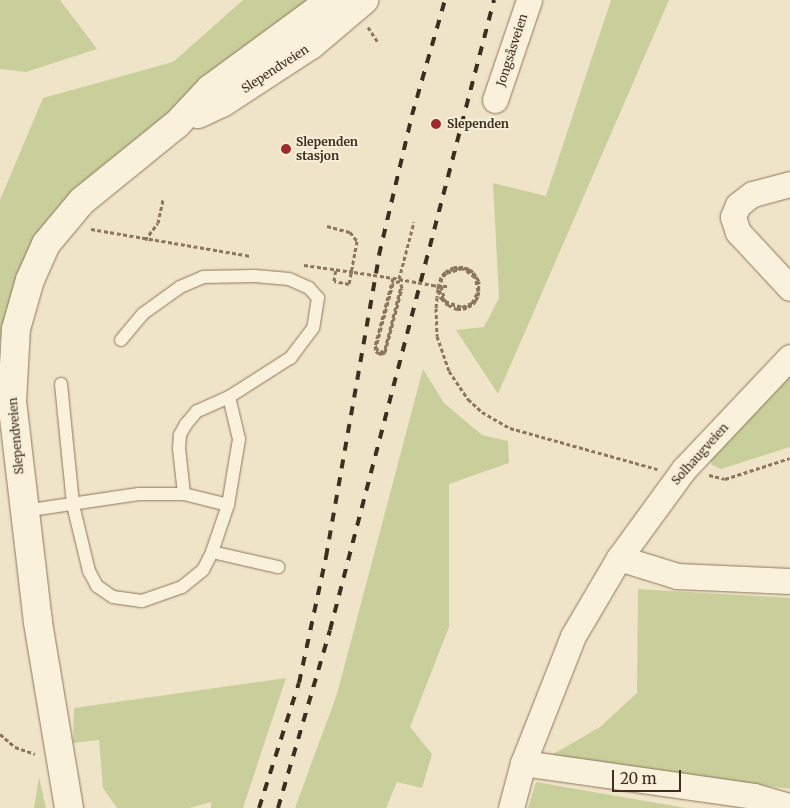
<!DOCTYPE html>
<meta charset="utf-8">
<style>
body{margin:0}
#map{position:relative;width:790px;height:808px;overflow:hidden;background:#f0e4c8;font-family:Merriweather,serif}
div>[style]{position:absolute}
.green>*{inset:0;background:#c9cf9b}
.path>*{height:3px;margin-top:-1.5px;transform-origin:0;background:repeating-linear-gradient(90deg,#8d765c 0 4px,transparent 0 6.5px)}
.roads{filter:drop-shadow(0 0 1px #8d765c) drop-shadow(0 0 1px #8d765c)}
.lane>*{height:12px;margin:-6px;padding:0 6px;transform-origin:6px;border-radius:6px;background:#faf1dc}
.street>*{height:25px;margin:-12.5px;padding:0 12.5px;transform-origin:12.5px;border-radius:12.5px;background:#faf1dc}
.secondary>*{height:28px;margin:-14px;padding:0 14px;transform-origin:14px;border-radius:14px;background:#faf1dc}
.rail>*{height:4px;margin-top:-2px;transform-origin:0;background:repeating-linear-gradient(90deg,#3d2e20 0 9px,transparent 0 18px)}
.path-bridge>*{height:3px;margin-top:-1.5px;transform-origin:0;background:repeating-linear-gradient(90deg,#8d765c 0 4px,transparent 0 6.5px)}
.dots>*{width:14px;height:14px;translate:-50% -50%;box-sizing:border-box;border:2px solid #f7eed8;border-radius:50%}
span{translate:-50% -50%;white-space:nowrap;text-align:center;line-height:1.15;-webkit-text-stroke:4px #f7eed8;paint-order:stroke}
.street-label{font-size:12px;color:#3d2e20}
.poi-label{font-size:12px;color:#3d2e20;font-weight:700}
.left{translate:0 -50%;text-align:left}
.scale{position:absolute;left:612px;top:770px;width:69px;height:22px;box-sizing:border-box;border:2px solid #3d2e20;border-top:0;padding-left:6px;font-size:15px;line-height:18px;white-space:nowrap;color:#3d2e20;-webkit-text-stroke:4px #f7eed8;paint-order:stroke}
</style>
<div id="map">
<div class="green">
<i style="clip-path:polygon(0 0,60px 0,97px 49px,26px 72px,0 69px)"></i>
<i style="clip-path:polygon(243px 0,316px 0,65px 206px,5px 323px,0 340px,0 200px,43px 98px,173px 62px)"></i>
<i style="clip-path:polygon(611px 0,669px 0,498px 394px,456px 330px,484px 327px,499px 298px,493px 183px,546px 196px)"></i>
<i style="clip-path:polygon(423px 369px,444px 403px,482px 435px,508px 441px,509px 463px,449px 484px,449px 627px,410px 727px,432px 754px,422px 788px,397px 782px,386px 808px,295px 808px,337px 694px)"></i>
<i style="clip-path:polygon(790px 376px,790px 447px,721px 469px,712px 465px,709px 458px)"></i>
<i style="clip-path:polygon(638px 589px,790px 598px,790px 789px,550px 756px,600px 727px,637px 693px)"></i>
<i style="clip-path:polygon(286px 678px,243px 808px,211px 808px,211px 802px,190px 808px,117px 808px,103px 788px,99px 740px,73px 743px,74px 708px)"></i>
<i style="clip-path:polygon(39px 777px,46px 808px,34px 808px)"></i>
<i style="clip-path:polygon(536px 782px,686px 808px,528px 808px)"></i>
</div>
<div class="path">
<i style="left:368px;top:27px;width:17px;rotate:57deg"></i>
<i style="left:327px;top:226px;width:24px;rotate:15deg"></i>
<i style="left:350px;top:232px;width:11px;rotate:52deg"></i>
<i style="left:357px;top:241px;width:44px;rotate:100.5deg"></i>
<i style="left:349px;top:284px;width:15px;rotate:-169deg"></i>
<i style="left:334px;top:281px;width:12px;rotate:-81deg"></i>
<i style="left:91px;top:229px;width:162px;rotate:9.6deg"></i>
<i style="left:145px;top:240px;width:21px;rotate:-53deg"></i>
<i style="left:158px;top:223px;width:24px;rotate:-78deg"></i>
<i style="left:304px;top:265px;width:50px;rotate:8deg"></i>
<i style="left:393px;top:278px;width:70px;rotate:104.8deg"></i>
<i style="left:375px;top:346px;width:5px;rotate:79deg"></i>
<i style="left:376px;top:351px;width:3px;rotate:45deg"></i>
<i style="left:378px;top:353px;width:4px;rotate:14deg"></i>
<i style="left:382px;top:354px;width:4px;rotate:-34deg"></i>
<i style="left:385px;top:352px;width:66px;rotate:-75.1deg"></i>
<i style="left:402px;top:288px;width:7px;rotate:-106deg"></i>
<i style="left:400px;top:281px;width:7px;rotate:164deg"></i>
<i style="left:393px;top:283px;width:66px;rotate:104.9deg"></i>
<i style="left:376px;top:347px;width:7px;rotate:56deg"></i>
<i style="left:380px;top:353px;width:6px;rotate:-39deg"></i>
<i style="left:385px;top:349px;width:65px;rotate:-75.7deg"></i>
<i style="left:399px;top:279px;width:59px;rotate:-75.3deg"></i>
<i style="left:438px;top:286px;width:9px"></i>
<i style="left:447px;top:286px;width:6px;rotate:180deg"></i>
<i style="left:436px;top:308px;width:28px;rotate:88deg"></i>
<i style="left:437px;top:336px;width:37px;rotate:71deg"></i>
<i style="left:449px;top:371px;width:34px;rotate:56deg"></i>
<i style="left:468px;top:399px;width:19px;rotate:43deg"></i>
<i style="left:482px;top:412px;width:32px;rotate:30deg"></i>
<i style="left:510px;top:428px;width:153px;rotate:15.6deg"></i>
<i style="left:709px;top:475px;width:16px;rotate:14deg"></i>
<i style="left:725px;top:479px;width:68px;rotate:-17.9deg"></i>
<i style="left:0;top:734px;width:20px;rotate:41deg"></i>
<i style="left:15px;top:747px;width:21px;rotate:19deg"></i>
</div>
<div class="roads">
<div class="lane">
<i style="left:121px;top:340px;width:35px;rotate:-50deg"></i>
<i style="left:144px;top:313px;width:44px;rotate:-35.8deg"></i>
<i style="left:180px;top:287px;width:25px;rotate:-23deg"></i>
<i style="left:203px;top:277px;width:52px;rotate:-1.1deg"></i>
<i style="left:255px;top:276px;width:34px;rotate:5deg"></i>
<i style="left:289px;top:279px;width:22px;rotate:24deg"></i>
<i style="left:309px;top:288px;width:13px;rotate:48deg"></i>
<i style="left:318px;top:298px;width:30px;rotate:99deg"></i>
<i style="left:313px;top:328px;width:38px;rotate:127deg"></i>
<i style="left:290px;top:358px;width:72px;rotate:147.4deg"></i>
<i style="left:229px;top:397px;width:35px;rotate:156deg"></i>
<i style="left:197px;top:411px;width:17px;rotate:130deg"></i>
<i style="left:186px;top:424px;width:13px;rotate:119deg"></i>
<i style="left:180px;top:435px;width:13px;rotate:94deg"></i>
<i style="left:179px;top:448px;width:46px;rotate:83.8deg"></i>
<i style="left:61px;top:384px;width:122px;rotate:84.3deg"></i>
<i style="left:73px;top:505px;width:68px;rotate:76.4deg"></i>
<i style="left:89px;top:571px;width:17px;rotate:62deg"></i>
<i style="left:97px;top:586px;width:19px;rotate:35deg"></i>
<i style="left:113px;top:597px;width:29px;rotate:8deg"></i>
<i style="left:142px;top:601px;width:42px;rotate:-19.3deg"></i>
<i style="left:182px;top:587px;width:27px;rotate:-39deg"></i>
<i style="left:203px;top:570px;width:20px;rotate:-63deg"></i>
<i style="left:212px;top:552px;width:50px;rotate:-71.2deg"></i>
<i style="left:228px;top:505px;width:67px;rotate:-80.5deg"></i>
<i style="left:239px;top:439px;width:43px;rotate:-103.4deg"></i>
<i style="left:24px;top:511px;width:116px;rotate:-8.4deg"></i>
<i style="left:139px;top:494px;width:45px"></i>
<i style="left:184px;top:494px;width:45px;rotate:14deg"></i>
<i style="left:212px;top:552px;width:68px;rotate:12.8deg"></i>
</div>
<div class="street">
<i style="left:495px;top:100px;width:106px;rotate:-71.2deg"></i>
<i style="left:790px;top:184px;width:39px;rotate:165deg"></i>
<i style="left:752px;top:194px;width:18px;rotate:142deg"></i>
<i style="left:738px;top:205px;width:13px;rotate:113deg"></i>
<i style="left:733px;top:217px;width:16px;rotate:72deg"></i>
<i style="left:738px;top:232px;width:76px;rotate:47.1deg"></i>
<i style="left:619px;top:558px;width:61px;rotate:17.2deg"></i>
<i style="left:677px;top:576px;width:113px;rotate:2.5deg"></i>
<i style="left:523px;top:763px;width:233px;rotate:8.1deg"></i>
<i style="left:754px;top:796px;width:37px;rotate:16deg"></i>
<i style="left:511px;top:808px;width:47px;rotate:-75.1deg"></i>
<i style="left:523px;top:763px;width:136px;rotate:-68.5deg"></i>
<i style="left:573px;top:636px;width:91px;rotate:-59.5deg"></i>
<i style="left:619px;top:558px;width:110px;rotate:-53.9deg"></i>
<i style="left:684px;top:469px;width:154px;rotate:-46.6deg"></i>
</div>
<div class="secondary">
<i style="left:198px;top:114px;width:26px;rotate:-25deg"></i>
<i style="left:222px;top:103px;width:106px;rotate:-33.1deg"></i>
<i style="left:311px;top:45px;width:70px;rotate:-40.3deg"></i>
<i style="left:69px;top:808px;width:189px;rotate:-99.5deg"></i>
<i style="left:38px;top:622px;width:222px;rotate:-96.7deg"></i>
<i style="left:12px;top:402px;width:73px;rotate:-86.9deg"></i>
<i style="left:16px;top:329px;width:51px;rotate:-74.1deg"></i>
<i style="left:30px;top:280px;width:39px;rotate:-66deg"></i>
<i style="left:46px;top:244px;width:56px;rotate:-50.1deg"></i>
<i style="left:82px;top:201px;width:122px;rotate:-39deg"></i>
<i style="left:177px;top:124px;width:48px;rotate:-46.7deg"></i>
<i style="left:210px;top:89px;width:150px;rotate:-36.3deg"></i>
</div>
</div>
<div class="rail">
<i style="left:259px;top:808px;width:131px;rotate:-72.3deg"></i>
<i style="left:299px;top:683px;width:129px;rotate:-77.9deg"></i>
<i style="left:326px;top:557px;width:307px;rotate:-80deg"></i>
<i style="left:379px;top:255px;width:144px;rotate:-76.7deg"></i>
<i style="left:412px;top:115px;width:120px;rotate:-74deg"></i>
<i style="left:278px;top:808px;width:185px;rotate:-73.7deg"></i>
<i style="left:330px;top:630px;width:651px;rotate:-75.41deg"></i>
</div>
<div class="path-bridge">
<i style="left:354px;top:272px;width:46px;rotate:8.8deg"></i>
<i style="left:399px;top:279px;width:34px;rotate:10deg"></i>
<i style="left:432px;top:285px;width:9px;rotate:6deg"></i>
<i style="left:441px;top:286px;width:16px;rotate:75deg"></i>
<i style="left:445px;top:301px;width:18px;rotate:19deg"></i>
<i style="left:462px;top:307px;width:11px;rotate:-22deg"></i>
<i style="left:472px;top:303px;width:13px;rotate:-63deg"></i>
<i style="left:478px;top:291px;width:14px;rotate:-102deg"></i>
<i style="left:475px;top:277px;width:15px;rotate:-143deg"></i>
<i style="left:463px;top:268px;width:18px;rotate:164deg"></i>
<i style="left:446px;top:273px;width:6px;rotate:129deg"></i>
<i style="left:442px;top:278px;width:6px;rotate:108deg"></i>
<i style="left:440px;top:284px;width:6px;rotate:99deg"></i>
<i style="left:439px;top:290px;width:13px;rotate:63deg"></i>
<i style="left:445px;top:302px;width:19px;rotate:18deg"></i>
<i style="left:463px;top:308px;width:5px;rotate:-22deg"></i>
<i style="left:468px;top:306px;width:10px;rotate:-37deg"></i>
<i style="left:476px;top:300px;width:9px;rotate:-72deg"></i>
<i style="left:479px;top:291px;width:15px;rotate:-101deg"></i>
<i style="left:476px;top:276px;width:11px;rotate:-139deg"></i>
<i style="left:468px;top:269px;width:5px;rotate:-169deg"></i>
<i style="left:463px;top:268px;width:4px;rotate:180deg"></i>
<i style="left:459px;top:268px;width:9px;rotate:167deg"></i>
<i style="left:450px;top:270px;width:6px;rotate:149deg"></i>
<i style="left:445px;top:273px;width:6px;rotate:121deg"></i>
<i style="left:442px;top:278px;width:7px;rotate:117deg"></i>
<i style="left:439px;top:284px;width:6px;rotate:99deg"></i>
<i style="left:438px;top:290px;width:9px;rotate:69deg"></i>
<i style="left:441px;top:298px;width:10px;rotate:45deg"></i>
<i style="left:448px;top:305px;width:10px;rotate:24deg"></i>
<i style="left:457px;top:309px;width:6px"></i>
<i style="left:463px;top:309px;width:5px;rotate:-22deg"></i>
<i style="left:468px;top:307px;width:6px;rotate:-31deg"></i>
<i style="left:473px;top:304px;width:5px;rotate:-53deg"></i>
<i style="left:476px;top:300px;width:4px;rotate:-63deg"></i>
<i style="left:478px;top:296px;width:15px;rotate:-86deg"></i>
<i style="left:479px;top:281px;width:11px;rotate:-124deg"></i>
<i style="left:473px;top:272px;width:5px;rotate:-143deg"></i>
<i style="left:469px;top:269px;width:6px;rotate:-162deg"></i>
<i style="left:463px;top:267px;width:9px;rotate:180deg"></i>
<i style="left:454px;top:267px;width:10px;rotate:151deg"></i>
<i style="left:445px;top:272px;width:6px;rotate:129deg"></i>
<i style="left:441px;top:277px;width:7px;rotate:106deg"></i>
<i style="left:439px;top:284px;width:2px;rotate:117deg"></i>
<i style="left:438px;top:286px;width:3px;rotate:90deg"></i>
<i style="left:438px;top:289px;width:8px;rotate:97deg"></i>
<i style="left:437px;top:297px;width:11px;rotate:95deg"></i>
</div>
<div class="dots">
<i style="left:436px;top:124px;background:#9e2a2b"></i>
<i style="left:286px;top:149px;background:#9e2a2b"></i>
</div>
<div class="street-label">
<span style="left:512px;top:50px;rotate:-72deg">Jongsåsveien</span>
<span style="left:275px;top:69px;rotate:-33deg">Slependveien</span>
<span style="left:16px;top:436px;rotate:-95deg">Slependveien</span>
<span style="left:700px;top:454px;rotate:-48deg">Solhaugveien</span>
</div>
<div class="poi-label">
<span class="left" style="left:447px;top:124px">Slependen</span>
<span class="left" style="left:296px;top:149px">Slependen<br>stasjon</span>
</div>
<div class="scale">20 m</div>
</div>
